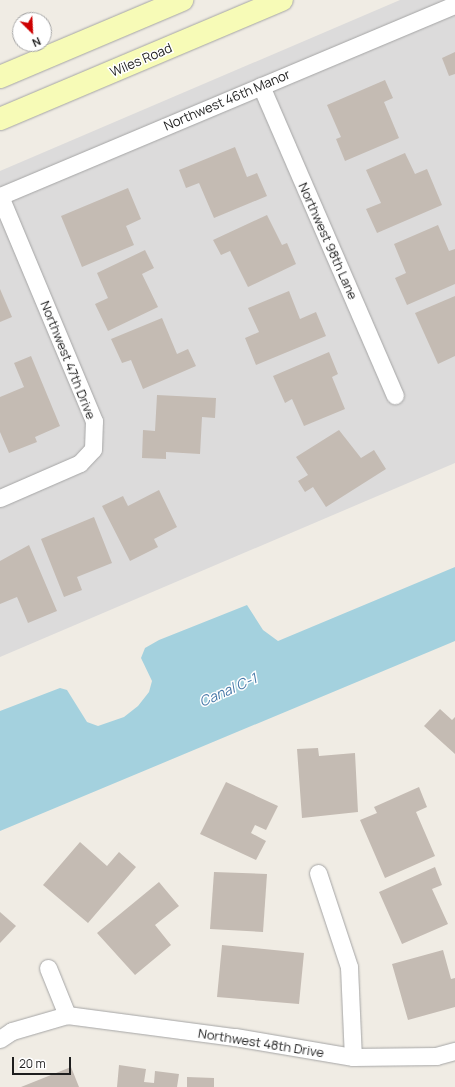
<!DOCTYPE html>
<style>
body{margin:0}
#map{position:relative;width:455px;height:1087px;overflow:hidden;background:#f0ece4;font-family:Manrope,sans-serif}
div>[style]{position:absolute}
.residential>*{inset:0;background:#dcdbdb}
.water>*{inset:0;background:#a4d1de}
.building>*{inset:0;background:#c4bbb3}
.roads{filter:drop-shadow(0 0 1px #a5a5a5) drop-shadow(0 0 1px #a5a5a5)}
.street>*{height:17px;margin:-8.5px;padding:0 8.5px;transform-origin:8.5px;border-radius:8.5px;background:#fff}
.secondary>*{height:22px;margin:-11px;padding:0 11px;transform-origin:11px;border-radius:11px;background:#f7fbb7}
span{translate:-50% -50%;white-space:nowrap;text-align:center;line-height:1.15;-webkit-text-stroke:3px #fff;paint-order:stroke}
.street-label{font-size:13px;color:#1e1e1e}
.water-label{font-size:14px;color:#4678a8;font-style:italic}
.north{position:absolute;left:12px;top:12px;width:40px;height:40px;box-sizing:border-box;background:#fff;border:1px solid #a5a5a5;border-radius:50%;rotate:156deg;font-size:11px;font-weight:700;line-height:16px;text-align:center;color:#1e1e1e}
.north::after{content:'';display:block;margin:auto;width:14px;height:18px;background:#cd0001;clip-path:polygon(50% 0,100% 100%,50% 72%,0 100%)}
.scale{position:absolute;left:12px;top:1057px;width:59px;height:18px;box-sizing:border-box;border:2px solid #1e1e1e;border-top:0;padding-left:5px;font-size:12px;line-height:14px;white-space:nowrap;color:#1e1e1e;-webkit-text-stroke:3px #fff;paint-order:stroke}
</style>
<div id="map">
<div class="residential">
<i style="clip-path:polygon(400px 0,455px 0,455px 463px,0 657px,0 171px)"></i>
</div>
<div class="water">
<i style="clip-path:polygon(455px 567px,455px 641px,0 831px,0 711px,60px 688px,67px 690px,87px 722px,98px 726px,124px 717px,138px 706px,149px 692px,152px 681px,141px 658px,145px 648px,159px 640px,247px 605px,263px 630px,278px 641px)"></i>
</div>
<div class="building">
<i style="clip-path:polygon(455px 52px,455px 74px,449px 76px,442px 58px)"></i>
<i style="clip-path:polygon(385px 80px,393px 98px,384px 102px,399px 138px,345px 161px,336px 139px,341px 137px,327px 105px)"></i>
<i style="clip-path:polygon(235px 147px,247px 177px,257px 173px,267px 196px,214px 218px,199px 183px,186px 188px,179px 170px)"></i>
<i style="clip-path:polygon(405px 153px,415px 174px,427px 169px,442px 205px,377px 233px,366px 209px,381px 203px,366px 170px)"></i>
<i style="clip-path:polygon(128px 188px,141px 219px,126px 226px,134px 245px,82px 267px,61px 216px)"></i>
<i style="clip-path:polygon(267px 215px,282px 245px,287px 243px,296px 264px,248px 287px,230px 251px,221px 255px,213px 240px)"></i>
<i style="clip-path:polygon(438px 225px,449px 251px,455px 249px,455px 284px,407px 305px,395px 278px,406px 273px,394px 244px)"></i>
<i style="clip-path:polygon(145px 250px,154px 268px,142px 274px,158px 307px,108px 331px,95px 304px,108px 298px,97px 273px)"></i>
<i style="clip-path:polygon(0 289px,12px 317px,0 322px)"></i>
<i style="clip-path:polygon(289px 291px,300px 319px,316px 312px,326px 336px,256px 365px,245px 338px,259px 332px,248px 308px)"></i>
<i style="clip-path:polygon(455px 296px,455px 356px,438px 364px,415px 313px)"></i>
<i style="clip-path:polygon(162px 318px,177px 354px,188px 349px,196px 366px,143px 389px,131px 360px,122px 363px,111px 339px)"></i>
<i style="clip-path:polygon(329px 352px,338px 374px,332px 377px,345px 409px,304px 426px,292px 399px,285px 403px,273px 376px)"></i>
<i style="clip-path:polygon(31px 356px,60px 426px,35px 437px,37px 442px,9px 453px,0 432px,0 397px,24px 387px,14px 363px)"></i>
<i style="clip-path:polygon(157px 395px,216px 398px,215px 418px,202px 417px,200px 454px,166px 452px,166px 459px,142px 458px,143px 430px,155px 431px)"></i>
<i style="clip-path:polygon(339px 430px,361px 458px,374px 450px,386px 469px,326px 507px,313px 487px,305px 492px,298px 481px,308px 475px,296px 457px)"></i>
<i style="clip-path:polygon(159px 490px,177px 527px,154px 539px,158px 547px,130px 561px,102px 506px,123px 496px,128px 506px)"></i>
<i style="clip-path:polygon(94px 517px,112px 563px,77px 577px,82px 590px,64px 597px,41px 539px)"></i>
<i style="clip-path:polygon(29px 545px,57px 611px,28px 623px,17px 597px,0 604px,0 561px)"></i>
<i style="clip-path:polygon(440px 709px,452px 720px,455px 717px,455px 754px,424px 726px)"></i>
<i style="clip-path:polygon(318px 748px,319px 756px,355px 753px,358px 812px,302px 818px,297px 749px)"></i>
<i style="clip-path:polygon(226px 782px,278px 806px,266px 830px,255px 825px,251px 833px,266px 841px,256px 860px,200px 834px)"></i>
<i style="clip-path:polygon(419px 787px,427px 807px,416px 812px,435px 856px,385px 878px,360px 820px,377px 813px,374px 807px)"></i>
<i style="clip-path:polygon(80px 842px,107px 866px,119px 852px,136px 867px,88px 923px,43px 885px)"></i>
<i style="clip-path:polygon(435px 867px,442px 885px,432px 889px,448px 924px,402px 944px,379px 892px)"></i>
<i style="clip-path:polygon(214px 872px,267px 874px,263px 932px,210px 929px)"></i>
<i style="clip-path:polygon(159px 882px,179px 906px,155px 925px,171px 945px,135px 975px,97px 933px)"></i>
<i style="clip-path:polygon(0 912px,16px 926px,0 943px)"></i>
<i style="clip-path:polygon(222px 945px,304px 953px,299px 1004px,217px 997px)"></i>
<i style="clip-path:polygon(443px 950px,451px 979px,455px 978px,455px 1007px,408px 1020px,392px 964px)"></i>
<i style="clip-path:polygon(119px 1065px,146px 1069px,144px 1082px,154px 1083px,155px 1071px,179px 1074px,177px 1087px,117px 1087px)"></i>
<i style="clip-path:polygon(71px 1067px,79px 1087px,21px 1087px)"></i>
<i style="clip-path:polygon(187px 1077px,214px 1078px,214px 1087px,187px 1087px)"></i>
</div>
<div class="roads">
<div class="street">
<i style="left:261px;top:86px;width:337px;rotate:66.6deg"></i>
<i style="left:0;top:196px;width:493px;rotate:-22.8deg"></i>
<i style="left:0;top:498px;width:87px;rotate:-23.6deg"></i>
<i style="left:80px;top:463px;width:19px;rotate:-47deg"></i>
<i style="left:93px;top:449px;width:28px;rotate:-88deg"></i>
<i style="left:94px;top:421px;width:244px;rotate:-112.7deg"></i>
<i style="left:318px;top:873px;width:99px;rotate:71.7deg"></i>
<i style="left:349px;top:967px;width:90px;rotate:87.5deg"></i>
<i style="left:48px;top:968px;width:51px;rotate:68deg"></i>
<i style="left:0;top:1039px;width:14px;rotate:-34deg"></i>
<i style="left:12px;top:1031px;width:57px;rotate:-16.2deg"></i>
<i style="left:67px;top:1015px;width:169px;rotate:7.5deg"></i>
<i style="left:235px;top:1037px;width:120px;rotate:9.6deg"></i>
<i style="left:353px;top:1057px;width:83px;rotate:-0.7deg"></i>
<i style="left:436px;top:1056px;width:20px;rotate:-15deg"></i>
</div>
<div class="secondary">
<i style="left:0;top:77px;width:198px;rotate:-22.9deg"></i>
<i style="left:0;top:119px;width:306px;rotate:-22.9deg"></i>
</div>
</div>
<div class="street-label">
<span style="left:141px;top:60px;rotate:-23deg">Wiles Road</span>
<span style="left:227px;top:100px;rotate:-23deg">Northwest 46th Manor</span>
<span style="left:328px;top:241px;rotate:66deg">Northwest 98th Lane</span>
<span style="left:68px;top:360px;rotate:68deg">Northwest 47th Drive</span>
<span style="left:261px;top:1043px;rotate:9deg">Northwest 48th Drive</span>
</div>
<div class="water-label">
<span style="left:228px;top:690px;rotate:-24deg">Canal C-1</span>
</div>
<div class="north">N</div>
<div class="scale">20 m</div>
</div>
